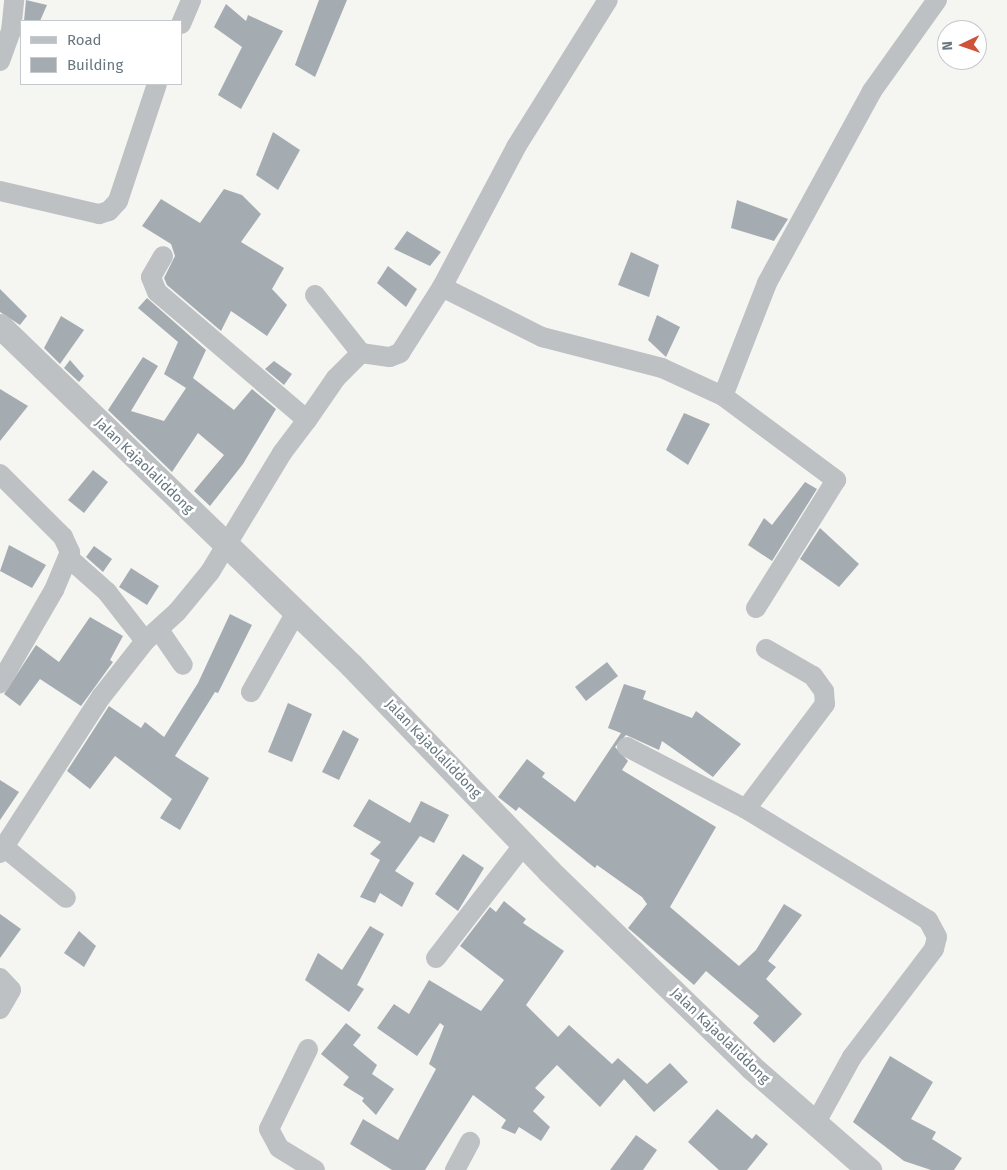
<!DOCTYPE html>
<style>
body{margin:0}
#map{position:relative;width:1007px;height:1170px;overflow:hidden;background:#f5f5f2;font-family:"Fira Sans",sans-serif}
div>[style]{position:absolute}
.building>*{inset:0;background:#a5acb1}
.minor>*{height:20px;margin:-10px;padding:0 10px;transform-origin:10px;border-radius:10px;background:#bdc1c4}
.tertiary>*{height:25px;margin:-12.5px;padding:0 12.5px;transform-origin:12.5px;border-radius:12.5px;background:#bdc1c4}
span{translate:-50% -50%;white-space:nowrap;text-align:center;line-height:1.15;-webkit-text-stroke:5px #fff;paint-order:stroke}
.street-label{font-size:14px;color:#687780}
.legend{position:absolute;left:20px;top:20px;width:162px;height:65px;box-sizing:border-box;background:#fff;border:1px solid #c3c9cc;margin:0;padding:6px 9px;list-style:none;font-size:15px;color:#687780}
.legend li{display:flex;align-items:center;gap:10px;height:25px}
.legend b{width:25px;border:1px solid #c3c9cc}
.north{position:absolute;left:937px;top:20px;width:50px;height:50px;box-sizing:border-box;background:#fff;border:1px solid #c3c9cc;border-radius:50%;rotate:267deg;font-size:14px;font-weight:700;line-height:20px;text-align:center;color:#687780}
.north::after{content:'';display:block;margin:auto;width:18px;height:22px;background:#cf5338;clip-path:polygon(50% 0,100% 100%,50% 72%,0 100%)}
</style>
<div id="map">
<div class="building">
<i style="clip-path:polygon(26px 0,47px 5px,40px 21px,24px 21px)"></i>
<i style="clip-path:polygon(319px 0,347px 0,315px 77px,295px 65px)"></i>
<i style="clip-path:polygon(226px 4px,246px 21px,248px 15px,283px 31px,241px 109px,218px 95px,242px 47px,214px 27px)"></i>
<i style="clip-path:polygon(273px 132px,300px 150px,278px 190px,256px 175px)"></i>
<i style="clip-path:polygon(224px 189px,242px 195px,261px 214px,241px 242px,284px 268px,272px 289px,287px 305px,267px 336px,231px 311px,221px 331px,167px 285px,164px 278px,175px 256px,171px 244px,142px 226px,161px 199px,200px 223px)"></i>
<i style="clip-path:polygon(737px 200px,788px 219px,774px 241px,731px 228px)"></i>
<i style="clip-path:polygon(407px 231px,441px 252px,430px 266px,394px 249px)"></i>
<i style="clip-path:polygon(631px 252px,659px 265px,649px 297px,618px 285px)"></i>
<i style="clip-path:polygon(388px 266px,417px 289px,406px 307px,377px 283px)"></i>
<i style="clip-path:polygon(0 289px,27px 316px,20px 325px,0 312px)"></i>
<i style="clip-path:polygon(147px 298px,206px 350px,193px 378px,234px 410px,252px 389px,276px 409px,243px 464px,210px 506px,194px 491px,224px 455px,198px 433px,172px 472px,108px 410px,143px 357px,158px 366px,131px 411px,164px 421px,186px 388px,164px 374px,178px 342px,138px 308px)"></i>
<i style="clip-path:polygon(657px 315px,680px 327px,666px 357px,648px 340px)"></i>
<i style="clip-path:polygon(61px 316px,84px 330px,60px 364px,44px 348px)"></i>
<i style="clip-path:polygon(70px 360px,84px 376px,79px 382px,64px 368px)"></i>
<i style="clip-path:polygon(274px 361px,292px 374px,284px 385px,265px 369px)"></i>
<i style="clip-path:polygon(0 389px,28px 406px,0 441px)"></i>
<i style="clip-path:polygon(684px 413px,710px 424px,688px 465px,666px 450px)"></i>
<i style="clip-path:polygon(93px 470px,108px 482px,84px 513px,68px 500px)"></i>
<i style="clip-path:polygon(805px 482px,817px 489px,772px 561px,748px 545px,764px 518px,772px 525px)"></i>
<i style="clip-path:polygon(820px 528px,859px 564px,839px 587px,800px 559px)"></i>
<i style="clip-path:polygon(9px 545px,46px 565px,32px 588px,0 571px)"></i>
<i style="clip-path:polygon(94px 546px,112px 559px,103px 572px,86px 557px)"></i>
<i style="clip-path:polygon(131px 568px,159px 586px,147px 605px,119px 587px)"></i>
<i style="clip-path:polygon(230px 614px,252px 625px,218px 693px,215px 692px,175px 756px,209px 778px,180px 830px,160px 818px,172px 799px,115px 756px,90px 789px,67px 771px,109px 706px,141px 728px,145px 722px,164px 737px,198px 683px)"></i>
<i style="clip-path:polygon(90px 617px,123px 636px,110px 660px,113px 662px,81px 706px,40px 679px,20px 706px,4px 694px,36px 645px,59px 662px)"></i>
<i style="clip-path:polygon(607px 662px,618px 676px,586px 701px,575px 687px)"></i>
<i style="clip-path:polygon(624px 684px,646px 691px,643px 699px,692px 718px,696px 711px,741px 744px,713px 777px,662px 741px,659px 750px,626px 735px,615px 747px,628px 761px,622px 770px,716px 827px,670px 907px,739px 966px,756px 950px,784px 904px,802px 915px,768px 961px,776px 967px,766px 979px,802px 1014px,774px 1043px,753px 1023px,759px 1016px,706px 971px,694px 985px,628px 928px,647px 904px,642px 897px,597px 865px,595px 868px,519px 807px,516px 811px,498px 797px,527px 759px,545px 773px,542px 777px,575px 802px,621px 733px,608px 728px)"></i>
<i style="clip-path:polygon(288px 703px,312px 714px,292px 762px,268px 752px)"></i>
<i style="clip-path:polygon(343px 730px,359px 739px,339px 780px,322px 772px)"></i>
<i style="clip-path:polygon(0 780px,19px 792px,0 820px)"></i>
<i style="clip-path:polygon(369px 799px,410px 823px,421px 801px,449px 815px,434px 843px,420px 836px,395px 871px,414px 883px,402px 907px,380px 893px,375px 903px,360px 897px,380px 860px,370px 854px,381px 842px,353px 826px)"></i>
<i style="clip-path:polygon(463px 854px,484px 868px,458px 911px,435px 894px)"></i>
<i style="clip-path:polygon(504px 901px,526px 919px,523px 923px,564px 951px,526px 1005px,558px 1037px,569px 1025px,612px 1064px,618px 1058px,647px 1084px,670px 1063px,688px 1082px,654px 1112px,624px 1079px,600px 1107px,557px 1065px,535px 1088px,545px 1097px,533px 1111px,550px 1127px,541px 1141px,519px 1127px,515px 1134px,501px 1128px,506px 1120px,473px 1095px,425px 1170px,392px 1170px,350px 1144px,363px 1119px,398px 1140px,436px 1069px,429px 1064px,444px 1026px,440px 1023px,417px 1056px,377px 1028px,394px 1004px,409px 1014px,429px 980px,481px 1011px,504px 980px,460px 946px,490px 907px,496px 912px)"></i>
<i style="clip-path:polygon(0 914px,21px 929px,0 958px)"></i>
<i style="clip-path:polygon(370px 926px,384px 934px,357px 985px,364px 989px,349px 1012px,305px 980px,318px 953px,342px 970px)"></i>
<i style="clip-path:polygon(79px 931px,96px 946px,84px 967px,64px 953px)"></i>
<i style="clip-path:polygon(346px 1023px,361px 1035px,353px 1045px,377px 1065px,372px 1074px,394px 1089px,376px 1115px,362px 1101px,364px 1098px,343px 1085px,349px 1077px,321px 1054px)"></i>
<i style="clip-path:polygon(890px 1056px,933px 1082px,911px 1119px,936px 1132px,932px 1139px,962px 1158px,954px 1170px,931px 1170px,904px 1161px,853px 1122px)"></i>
<i style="clip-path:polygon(717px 1109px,752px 1139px,756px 1134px,768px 1144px,747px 1170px,719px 1170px,688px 1142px)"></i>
<i style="clip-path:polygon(636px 1135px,657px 1150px,643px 1170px,610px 1170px)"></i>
</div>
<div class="minor">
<i style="left:181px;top:24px;width:26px;rotate:-67deg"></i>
<i style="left:0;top:61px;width:32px;rotate:-70deg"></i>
<i style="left:11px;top:31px;width:31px;rotate:-84deg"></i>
<i style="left:0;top:191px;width:102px;rotate:13.1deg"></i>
<i style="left:99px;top:214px;width:10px;rotate:-17deg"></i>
<i style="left:109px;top:211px;width:13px;rotate:-48deg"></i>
<i style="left:118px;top:201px;width:123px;rotate:-71.6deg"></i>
<i style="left:442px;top:287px;width:112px;rotate:26.6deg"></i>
<i style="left:542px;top:337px;width:124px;rotate:14.5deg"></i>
<i style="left:662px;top:368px;width:67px;rotate:24.7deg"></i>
<i style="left:723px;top:396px;width:141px;rotate:36.6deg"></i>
<i style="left:836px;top:480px;width:151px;rotate:122deg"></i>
<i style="left:315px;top:295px;width:74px;rotate:51.6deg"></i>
<i style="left:723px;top:396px;width:121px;rotate:-68.7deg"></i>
<i style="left:767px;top:283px;width:219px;rotate:-61.3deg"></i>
<i style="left:872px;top:91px;width:112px;rotate:-54.5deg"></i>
<i style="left:307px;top:420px;width:51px;rotate:-55.4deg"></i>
<i style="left:336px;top:378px;width:35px;rotate:-45deg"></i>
<i style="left:361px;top:353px;width:29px;rotate:8deg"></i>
<i style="left:390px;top:357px;width:11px;rotate:-22deg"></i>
<i style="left:400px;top:353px;width:78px;rotate:-57.5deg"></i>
<i style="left:442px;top:287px;width:158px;rotate:-62.1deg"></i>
<i style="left:516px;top:147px;width:173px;rotate:-58deg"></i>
<i style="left:0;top:474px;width:89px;rotate:45deg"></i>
<i style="left:63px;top:537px;width:17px;rotate:65deg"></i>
<i style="left:70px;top:552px;width:41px;rotate:112.8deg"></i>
<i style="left:54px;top:590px;width:108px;rotate:120.1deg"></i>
<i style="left:70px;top:559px;width:50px;rotate:41.7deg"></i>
<i style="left:107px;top:592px;width:62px;rotate:52.2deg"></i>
<i style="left:159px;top:630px;width:42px;rotate:55.6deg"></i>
<i style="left:766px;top:649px;width:54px;rotate:29.9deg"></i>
<i style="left:813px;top:676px;width:19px;rotate:54deg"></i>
<i style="left:824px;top:691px;width:13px;rotate:86deg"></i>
<i style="left:825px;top:704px;width:131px;rotate:127deg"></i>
<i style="left:746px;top:809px;width:213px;rotate:31.4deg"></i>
<i style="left:928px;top:920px;width:19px;rotate:62deg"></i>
<i style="left:937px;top:937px;width:12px;rotate:104deg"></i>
<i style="left:934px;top:949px;width:136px;rotate:127.2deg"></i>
<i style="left:852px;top:1057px;width:77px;rotate:118.9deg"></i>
<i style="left:251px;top:692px;width:92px;rotate:-60.6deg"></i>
<i style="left:627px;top:747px;width:134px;rotate:27.5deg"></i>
<i style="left:4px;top:847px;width:80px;rotate:39.4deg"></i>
<i style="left:0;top:853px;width:186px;rotate:-57.1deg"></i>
<i style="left:101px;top:697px;width:71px;rotate:-51.8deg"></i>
<i style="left:145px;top:641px;width:43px;rotate:-42.2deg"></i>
<i style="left:177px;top:612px;width:52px;rotate:-50.5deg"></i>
<i style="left:210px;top:572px;width:139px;rotate:-58.8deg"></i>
<i style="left:282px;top:453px;width:41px;rotate:-52.9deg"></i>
<i style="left:307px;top:420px;width:197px;rotate:-139.5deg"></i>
<i style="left:157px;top:292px;width:16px;rotate:-112deg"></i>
<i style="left:151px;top:277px;width:24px;rotate:-60deg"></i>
<i style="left:436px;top:958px;width:144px;rotate:-52.3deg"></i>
<i style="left:0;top:978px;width:16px;rotate:47deg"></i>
<i style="left:11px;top:990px;width:22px;rotate:120deg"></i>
<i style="left:308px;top:1049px;width:89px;rotate:116deg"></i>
<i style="left:269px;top:1129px;width:21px;rotate:62deg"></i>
<i style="left:279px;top:1148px;width:42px;rotate:31.4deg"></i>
<i style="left:455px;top:1170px;width:32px;rotate:-62deg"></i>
</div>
<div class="tertiary">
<i style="left:0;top:326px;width:488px;rotate:44deg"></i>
<i style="left:351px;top:665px;width:286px;rotate:46.1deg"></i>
<i style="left:549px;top:871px;width:281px;rotate:44.1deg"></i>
<i style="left:751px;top:1067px;width:157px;rotate:41.1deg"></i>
</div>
<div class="street-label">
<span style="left:144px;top:466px;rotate:44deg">Jalan Kajaolaliddong</span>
<span style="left:433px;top:749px;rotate:46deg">Jalan Kajaolaliddong</span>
<span style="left:720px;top:1036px;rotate:44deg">Jalan Kajaolaliddong</span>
</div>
<ul class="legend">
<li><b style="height:6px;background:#bdc1c4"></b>Road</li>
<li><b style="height:14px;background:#a5acb1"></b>Building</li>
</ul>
<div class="north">N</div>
</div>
